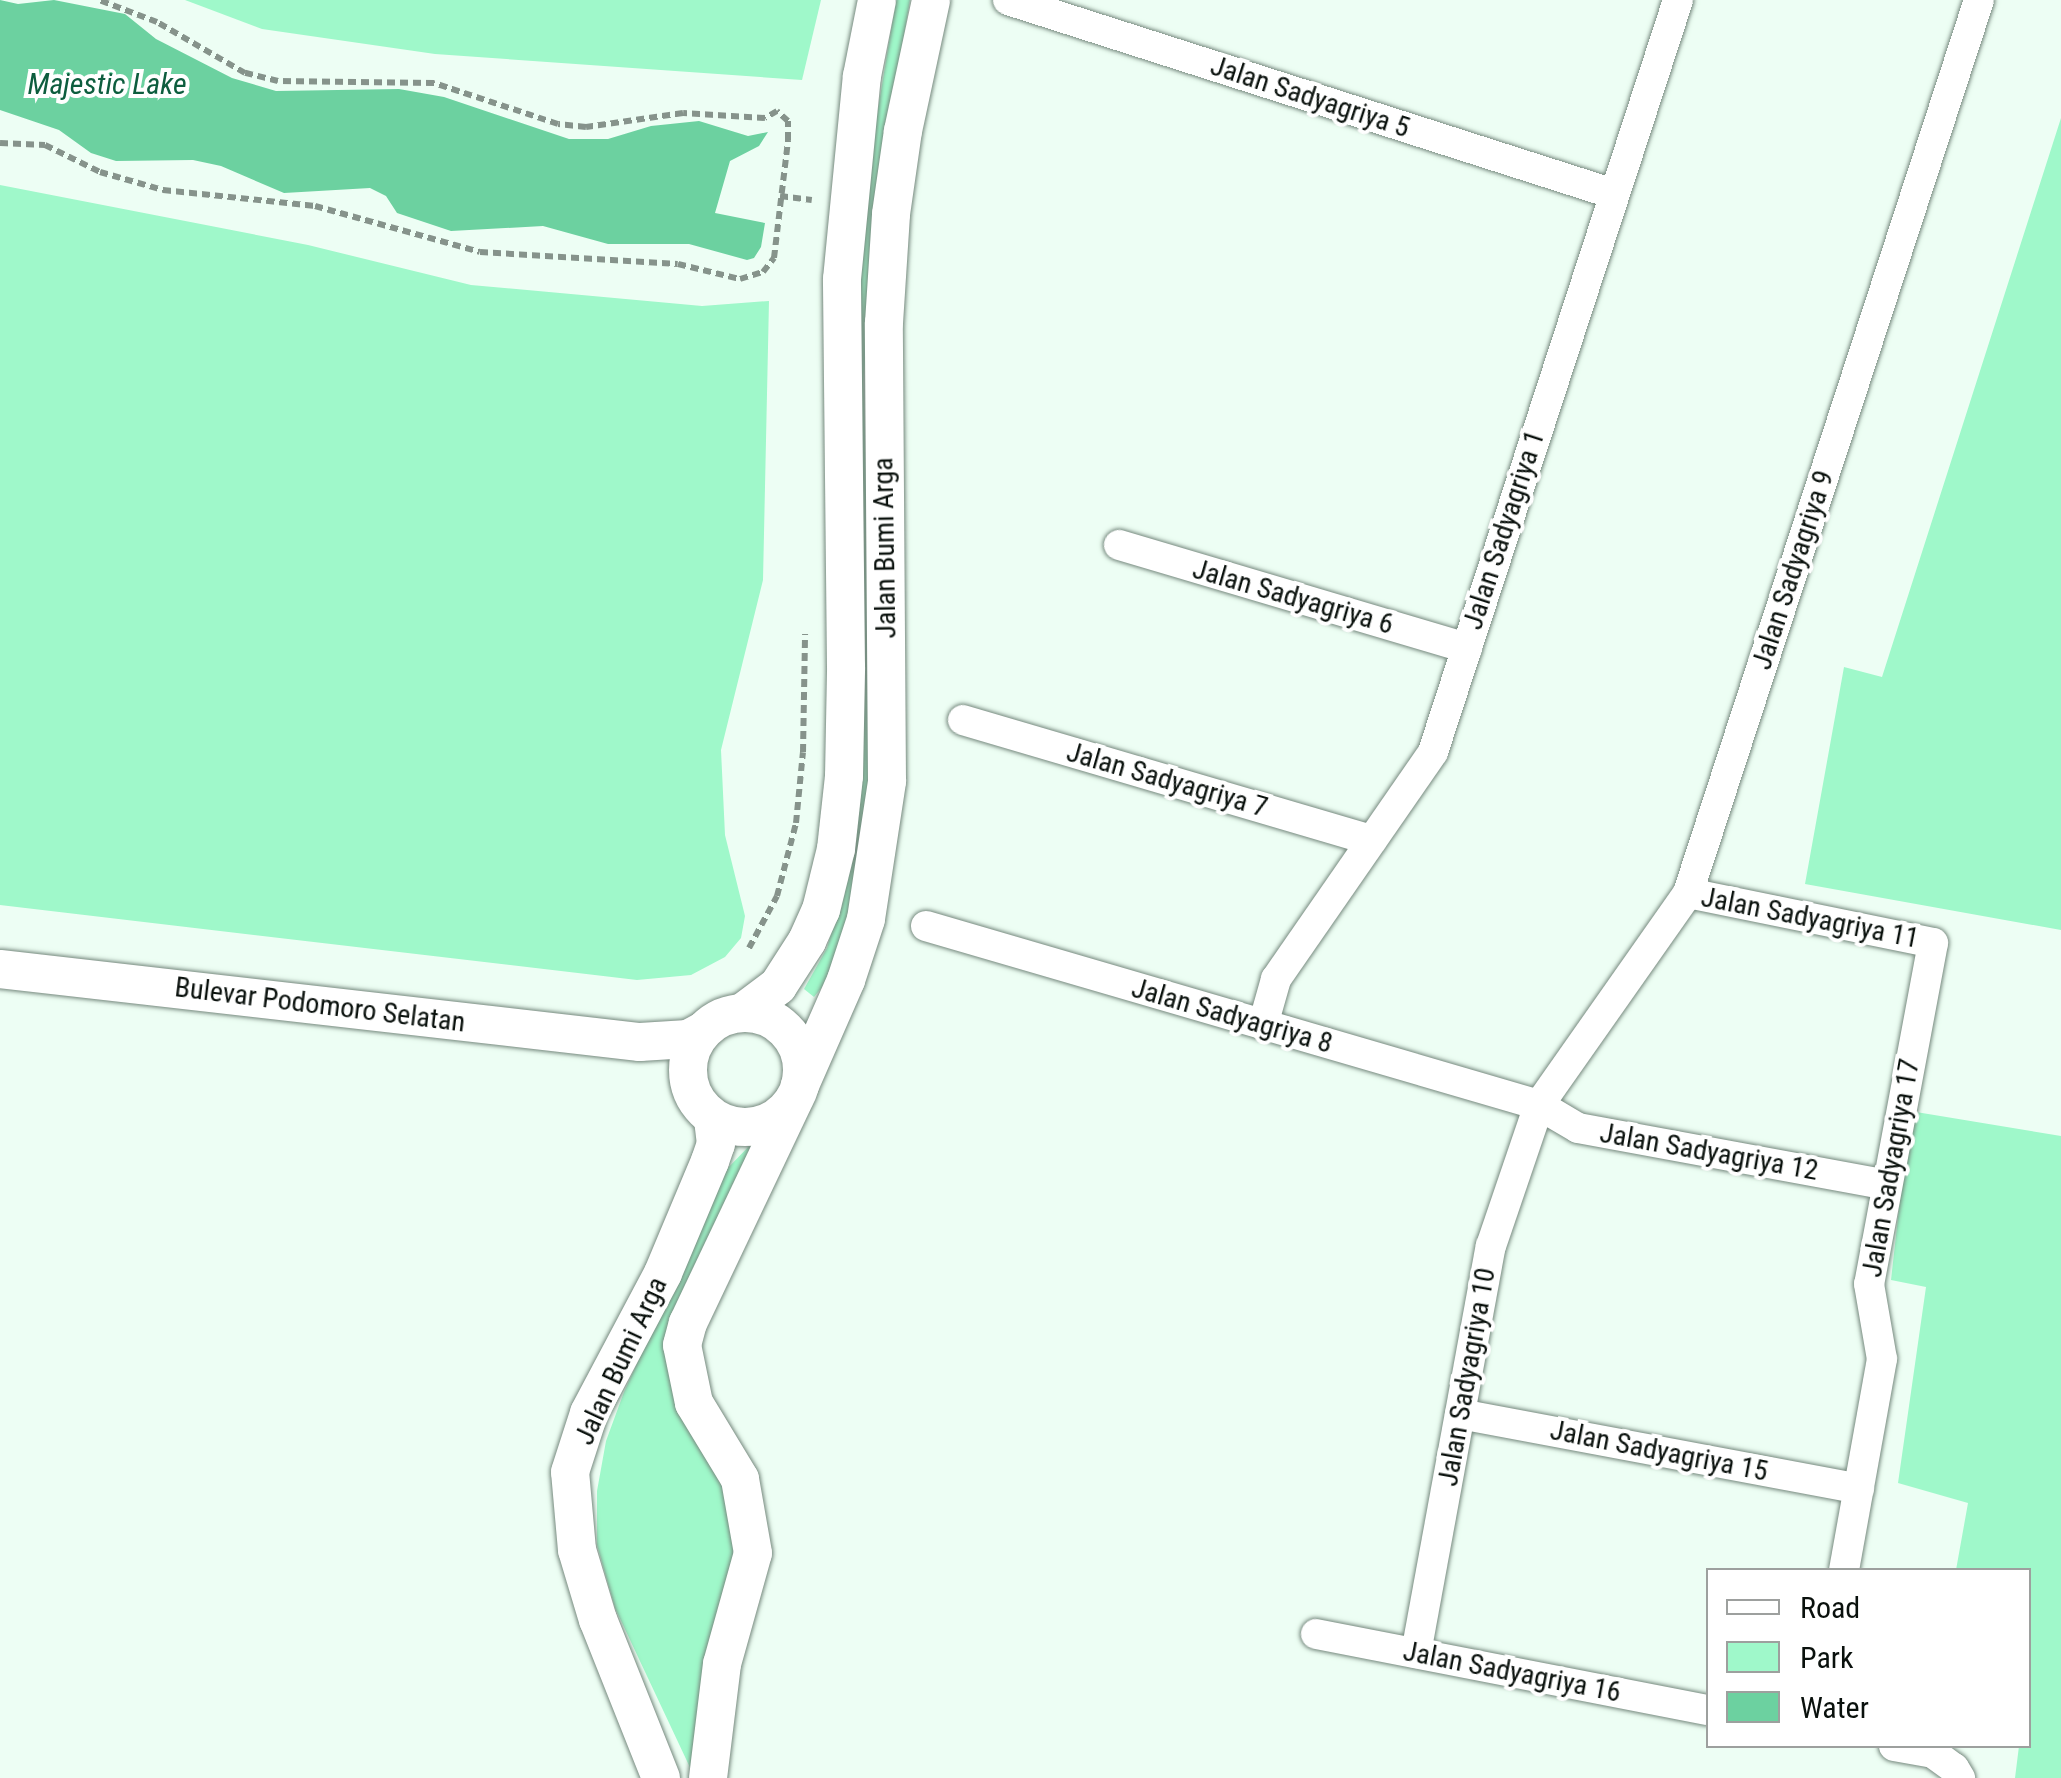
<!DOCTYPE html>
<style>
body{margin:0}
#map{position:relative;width:2061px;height:1778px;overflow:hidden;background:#edfef4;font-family:"Roboto Condensed",sans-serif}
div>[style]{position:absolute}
.green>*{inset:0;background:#9ff8ca}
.water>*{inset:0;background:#6cd1a0}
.path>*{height:6px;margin-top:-3px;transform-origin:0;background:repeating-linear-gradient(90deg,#86938b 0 8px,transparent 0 13px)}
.roads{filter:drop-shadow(0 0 2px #76897e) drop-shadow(0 0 2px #76897e)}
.minor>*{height:30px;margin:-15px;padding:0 15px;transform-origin:15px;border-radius:15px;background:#fff}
.tertiary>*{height:38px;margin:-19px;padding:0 19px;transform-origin:19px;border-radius:19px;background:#fff}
.tertiary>.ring{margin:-19px;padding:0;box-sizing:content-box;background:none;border:38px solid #fff;border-radius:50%}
span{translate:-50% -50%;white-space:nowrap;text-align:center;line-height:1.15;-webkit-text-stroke:8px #fff;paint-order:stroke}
.street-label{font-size:28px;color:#0a110d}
.water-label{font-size:30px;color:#0d5d3e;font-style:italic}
.legend{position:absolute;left:1706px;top:1568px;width:325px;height:180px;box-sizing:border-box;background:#fff;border:2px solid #9da09e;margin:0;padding:12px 18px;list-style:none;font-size:30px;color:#0a110d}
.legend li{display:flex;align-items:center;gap:20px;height:50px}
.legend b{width:50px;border:2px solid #9da09e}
</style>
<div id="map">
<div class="green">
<i style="clip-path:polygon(185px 0,821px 0,802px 80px,435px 54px,262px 29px)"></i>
<i style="clip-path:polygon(896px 0,910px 0,888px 130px,863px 382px,872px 634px,868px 813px,850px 916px,827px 981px,814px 997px,804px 989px,827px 948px,846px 882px,852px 452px,863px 200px)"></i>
<i style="clip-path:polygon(2061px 118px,2061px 930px,1805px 884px,1844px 667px,1882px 677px)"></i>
<i style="clip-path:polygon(0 185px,308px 245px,471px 285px,702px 306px,769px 301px,763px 580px,721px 750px,725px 835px,745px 916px,741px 938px,725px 957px,691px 975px,637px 980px,0 905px)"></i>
<i style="clip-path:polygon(1910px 1111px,2061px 1136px,2061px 1778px,2015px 1778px,2019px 1746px,2028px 1746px,2028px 1570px,1956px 1570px,1968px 1503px,1898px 1483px,1926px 1287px,1891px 1280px)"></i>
<i style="clip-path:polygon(754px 1141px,668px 1323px,666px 1344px,677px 1405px,735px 1510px,737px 1543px,694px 1776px,615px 1608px,597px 1545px,597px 1491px,606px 1441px,624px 1392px,724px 1172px)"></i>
</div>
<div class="water">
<i style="clip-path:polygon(0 0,18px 4px,54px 0,125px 14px,156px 39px,232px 78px,276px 91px,399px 89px,444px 97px,569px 139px,608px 139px,651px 126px,699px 121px,748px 136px,768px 132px,759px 146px,730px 161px,715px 213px,765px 223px,761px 247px,754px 258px,747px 260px,689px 244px,608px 244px,543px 226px,451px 231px,397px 213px,386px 196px,370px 188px,284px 193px,221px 166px,193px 160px,116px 161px,91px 153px,59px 130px,0 110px)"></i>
</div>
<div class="path">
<i style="left:0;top:143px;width:45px;rotate:2.5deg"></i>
<i style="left:45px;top:145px;width:61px;rotate:26.1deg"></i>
<i style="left:100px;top:172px;width:66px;rotate:15.9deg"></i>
<i style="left:163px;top:190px;width:153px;rotate:6deg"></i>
<i style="left:315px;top:206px;width:171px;rotate:15.6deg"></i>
<i style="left:480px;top:252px;width:198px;rotate:3.5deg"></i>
<i style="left:678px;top:264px;width:64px;rotate:13.6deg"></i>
<i style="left:740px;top:279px;width:24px;rotate:-17deg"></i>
<i style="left:763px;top:272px;width:18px;rotate:-52deg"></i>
<i style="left:774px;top:258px;width:119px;rotate:-83.2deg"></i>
<i style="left:788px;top:140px;width:19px;rotate:-90deg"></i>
<i style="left:788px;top:121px;width:15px;rotate:-138deg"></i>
<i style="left:777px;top:111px;width:14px;rotate:150deg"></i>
<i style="left:765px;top:118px;width:82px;rotate:-176.5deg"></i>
<i style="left:683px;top:113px;width:98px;rotate:171.8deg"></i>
<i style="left:586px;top:127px;width:28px;rotate:-174deg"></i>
<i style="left:558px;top:124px;width:131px;rotate:-161.7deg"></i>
<i style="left:434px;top:83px;width:156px;rotate:-179.3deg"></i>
<i style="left:278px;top:81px;width:34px;rotate:-166deg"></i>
<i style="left:245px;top:73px;width:102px;rotate:-149.9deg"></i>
<i style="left:157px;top:22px;width:62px;rotate:-159.2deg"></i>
<i style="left:780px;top:196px;width:32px;rotate:7deg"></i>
<i style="left:749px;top:948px;width:59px;rotate:-61.7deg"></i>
<i style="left:777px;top:896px;width:75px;rotate:-75.4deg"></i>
<i style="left:796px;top:823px;width:71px;rotate:-84.4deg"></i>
<i style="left:803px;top:752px;width:118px;rotate:-89deg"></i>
</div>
<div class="roads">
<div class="minor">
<i style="left:1008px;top:0;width:633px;rotate:17.75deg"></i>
<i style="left:1119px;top:545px;width:363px;rotate:16.5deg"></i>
<i style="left:963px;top:720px;width:426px;rotate:16.4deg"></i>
<i style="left:1688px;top:893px;width:250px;rotate:11.5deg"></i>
<i style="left:1933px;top:943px;width:347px;rotate:100.6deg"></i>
<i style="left:1869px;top:1284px;width:76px;rotate:80.2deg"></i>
<i style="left:1882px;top:1359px;width:214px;rotate:100.2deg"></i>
<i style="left:926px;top:926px;width:639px;rotate:16.28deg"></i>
<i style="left:1539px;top:1105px;width:45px;rotate:30.5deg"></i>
<i style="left:1578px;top:1128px;width:311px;rotate:10.4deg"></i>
<i style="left:1263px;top:1025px;width:48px;rotate:-74.2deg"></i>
<i style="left:1276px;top:979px;width:276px;rotate:-55.3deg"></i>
<i style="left:1433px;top:752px;width:791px;rotate:-71.95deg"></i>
<i style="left:1460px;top:1414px;width:406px;rotate:10.6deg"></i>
<i style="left:1316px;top:1634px;width:399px;rotate:11deg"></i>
<i style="left:1416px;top:1653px;width:414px;rotate:-79.6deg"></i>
<i style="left:1491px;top:1246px;width:149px;rotate:-71.2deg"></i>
<i style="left:1539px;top:1105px;width:259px;rotate:-54.9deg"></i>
<i style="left:1688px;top:893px;width:939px;rotate:-71.95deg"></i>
<i style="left:1894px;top:1746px;width:40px;rotate:10deg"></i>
<i style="left:1933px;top:1753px;width:26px;rotate:36deg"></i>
<i style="left:1954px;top:1768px;width:12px;rotate:59deg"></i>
</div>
<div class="tertiary">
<i style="left:0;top:969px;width:644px;rotate:6.51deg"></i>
<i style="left:640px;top:1042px;width:48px;rotate:-3.6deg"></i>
<i style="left:688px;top:1039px;width:17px;rotate:-28deg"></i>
<i class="ring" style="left:688px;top:1013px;width:76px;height:76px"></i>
<i style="left:742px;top:1013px;width:45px;rotate:-36.9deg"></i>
<i style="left:778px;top:986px;width:54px;rotate:-57.2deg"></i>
<i style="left:807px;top:941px;width:34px;rotate:-66deg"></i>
<i style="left:821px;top:910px;width:63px;rotate:-76.2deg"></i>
<i style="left:836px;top:849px;width:73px;rotate:-83.7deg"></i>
<i style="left:844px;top:776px;width:109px;rotate:-88.9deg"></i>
<i style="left:846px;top:667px;width:388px;rotate:-90.6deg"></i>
<i style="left:842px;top:279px;width:204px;rotate:-84.4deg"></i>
<i style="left:862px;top:76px;width:77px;rotate:-78.8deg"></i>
<i style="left:800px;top:1085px;width:115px;rotate:-66.3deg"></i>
<i style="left:846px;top:980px;width:64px;rotate:-71.8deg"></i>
<i style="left:866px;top:919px;width:140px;rotate:-81.3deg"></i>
<i style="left:887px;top:781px;width:458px;rotate:-90.4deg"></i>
<i style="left:884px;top:323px;width:109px;rotate:-86.3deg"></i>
<i style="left:891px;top:214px;width:84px;rotate:-81.8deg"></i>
<i style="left:903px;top:131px;width:134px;rotate:-77.9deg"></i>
<i style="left:661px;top:1778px;width:170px;rotate:-111.7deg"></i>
<i style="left:598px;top:1620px;width:73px;rotate:-106.7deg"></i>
<i style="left:577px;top:1550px;width:78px;rotate:-95.1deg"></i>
<i style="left:570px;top:1472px;width:62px;rotate:-72.1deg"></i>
<i style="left:589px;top:1413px;width:158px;rotate:-62.1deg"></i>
<i style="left:663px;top:1273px;width:121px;rotate:-67.2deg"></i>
<i style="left:710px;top:1161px;width:18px;rotate:-71deg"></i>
<i style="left:716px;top:1144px;width:26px;rotate:-97deg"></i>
<i style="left:708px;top:1778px;width:115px;rotate:-83deg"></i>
<i style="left:722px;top:1664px;width:115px;rotate:-74.4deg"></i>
<i style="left:753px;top:1553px;width:75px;rotate:-100deg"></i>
<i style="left:740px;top:1479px;width:89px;rotate:-121.2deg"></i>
<i style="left:694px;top:1403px;width:59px;rotate:-101.7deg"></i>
<i style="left:682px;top:1345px;width:23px;rotate:-75deg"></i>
<i style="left:688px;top:1323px;width:245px;rotate:-64.6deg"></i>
</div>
</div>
<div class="street-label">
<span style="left:1310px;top:97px;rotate:18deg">Jalan Sadyagriya 5</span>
<span style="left:1504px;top:530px;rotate:-72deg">Jalan Sadyagriya 1</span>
<span style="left:885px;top:548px;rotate:-91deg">Jalan Bumi Arga</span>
<span style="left:1793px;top:570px;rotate:-72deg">Jalan Sadyagriya 9</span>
<span style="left:1293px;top:597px;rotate:16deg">Jalan Sadyagriya 6</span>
<span style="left:1167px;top:780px;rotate:16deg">Jalan Sadyagriya 7</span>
<span style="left:1810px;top:918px;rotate:11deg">Jalan Sadyagriya 11</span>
<span style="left:320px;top:1005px;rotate:7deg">Bulevar Podomoro Selatan</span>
<span style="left:1232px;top:1016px;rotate:16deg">Jalan Sadyagriya 8</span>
<span style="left:1709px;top:1152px;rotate:10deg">Jalan Sadyagriya 12</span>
<span style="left:1891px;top:1168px;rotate:-80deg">Jalan Sadyagriya 17</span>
<span style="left:621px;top:1361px;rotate:-65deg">Jalan Bumi Arga</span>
<span style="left:1467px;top:1377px;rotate:-80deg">Jalan Sadyagriya 10</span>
<span style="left:1659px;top:1451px;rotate:11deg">Jalan Sadyagriya 15</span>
<span style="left:1512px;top:1672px;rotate:11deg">Jalan Sadyagriya 16</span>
</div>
<div class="water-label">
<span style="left:107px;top:84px">Majestic Lake</span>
</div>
<ul class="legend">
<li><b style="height:12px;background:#fff"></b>Road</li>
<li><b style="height:28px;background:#9ff8ca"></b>Park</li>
<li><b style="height:28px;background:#6cd1a0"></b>Water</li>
</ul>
</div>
